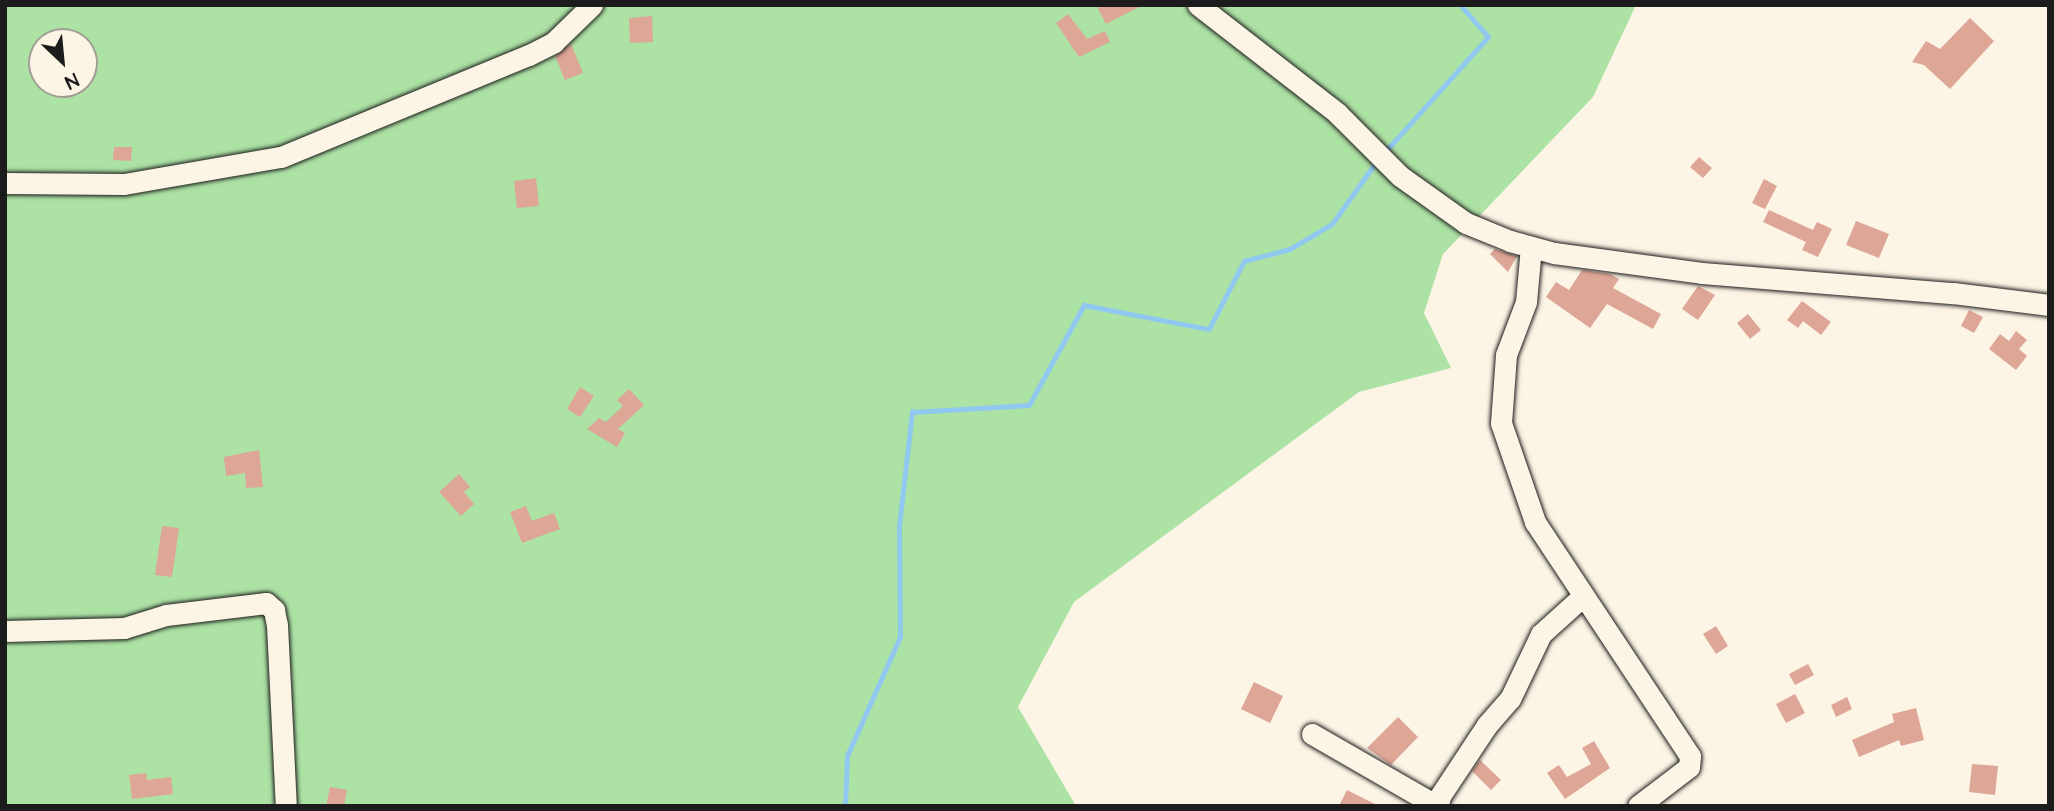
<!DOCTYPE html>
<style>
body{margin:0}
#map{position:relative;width:2054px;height:811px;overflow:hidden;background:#fcf5e5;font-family:"Architects Daughter",sans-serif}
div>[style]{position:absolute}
.green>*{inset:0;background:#ade2a5}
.stream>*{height:4.5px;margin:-2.25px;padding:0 2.25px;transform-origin:2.25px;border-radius:2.25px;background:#91c8ef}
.building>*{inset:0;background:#dea697}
.roads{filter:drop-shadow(0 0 2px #1c1c1c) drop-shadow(0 0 2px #1c1c1c)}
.minor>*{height:21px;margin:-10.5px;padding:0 10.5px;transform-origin:10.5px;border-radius:10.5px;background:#fcf5e5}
span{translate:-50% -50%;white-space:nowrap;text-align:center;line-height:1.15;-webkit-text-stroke:6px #fcf5e5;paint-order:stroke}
.frame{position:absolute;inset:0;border:7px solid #1c1c1c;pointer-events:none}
.north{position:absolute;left:28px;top:28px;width:70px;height:70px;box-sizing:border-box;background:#fcf5e5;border:2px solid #a29e95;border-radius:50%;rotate:154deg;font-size:19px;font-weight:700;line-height:28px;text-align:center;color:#1c1c1c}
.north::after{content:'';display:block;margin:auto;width:24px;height:32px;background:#1c1c1c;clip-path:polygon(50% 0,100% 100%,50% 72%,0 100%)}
</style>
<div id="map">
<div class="green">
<i style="clip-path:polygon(evenodd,5px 5px,1636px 5px,1593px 97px,1443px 254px,1424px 313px,1451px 368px,1359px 392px,1074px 602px,1018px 707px,1076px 806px,5px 806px,5px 5px,42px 42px,84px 42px,84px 84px,42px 84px,42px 42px)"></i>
</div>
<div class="stream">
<i style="left:1384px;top:153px;width:156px;rotate:-48.1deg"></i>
<i style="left:1488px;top:37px;width:43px;rotate:-131.2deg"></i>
<i style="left:845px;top:806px;width:50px;rotate:-87.7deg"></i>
<i style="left:847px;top:756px;width:130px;rotate:-66deg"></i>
<i style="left:900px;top:637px;width:111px;rotate:-90.5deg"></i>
<i style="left:899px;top:526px;width:115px;rotate:-83.5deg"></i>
<i style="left:912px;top:412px;width:117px;rotate:-3.4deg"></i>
<i style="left:1029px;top:405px;width:114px;rotate:-61.2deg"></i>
<i style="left:1084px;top:305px;width:127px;rotate:10.9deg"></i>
<i style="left:1209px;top:329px;width:76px;rotate:-62.8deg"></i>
<i style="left:1244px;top:261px;width:48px;rotate:-14.6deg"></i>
<i style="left:1290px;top:249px;width:49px;rotate:-30.8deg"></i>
<i style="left:1332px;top:224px;width:76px;rotate:-54.6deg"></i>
</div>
<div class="building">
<i style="clip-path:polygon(1096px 5px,1143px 5px,1106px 24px)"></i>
<i style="clip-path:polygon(1068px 14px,1087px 39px,1105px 31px,1110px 42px,1079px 57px,1056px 23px)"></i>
<i style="clip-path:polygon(652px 16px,653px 42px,630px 43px,629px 18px)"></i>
<i style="clip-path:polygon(1970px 18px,1994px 41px,1950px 89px,1924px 65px,1912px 62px,1926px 41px,1940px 49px)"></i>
<i style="clip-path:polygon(571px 44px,583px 73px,565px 80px,555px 56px)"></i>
<i style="clip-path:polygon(114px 147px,132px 147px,131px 161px,113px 160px)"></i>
<i style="clip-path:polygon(1699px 157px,1712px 168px,1703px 178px,1690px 167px)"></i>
<i style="clip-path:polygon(536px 178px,539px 206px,517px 208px,514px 181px)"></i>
<i style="clip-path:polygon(1764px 179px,1777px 186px,1765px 209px,1752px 203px)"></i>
<i style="clip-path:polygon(1769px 210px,1813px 230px,1817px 222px,1832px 229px,1818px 257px,1802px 250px,1806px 242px,1763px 222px)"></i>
<i style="clip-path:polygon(1856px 221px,1889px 234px,1879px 258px,1846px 245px)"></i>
<i style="clip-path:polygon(1495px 249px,1517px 256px,1508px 272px,1490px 254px)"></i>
<i style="clip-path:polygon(1582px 270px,1610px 274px,1619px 279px,1613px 288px,1661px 314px,1653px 329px,1607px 304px,1590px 328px,1546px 297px,1556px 282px,1569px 290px)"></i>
<i style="clip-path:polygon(1698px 286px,1715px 295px,1698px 320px,1682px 309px)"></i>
<i style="clip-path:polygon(1802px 301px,1831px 322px,1821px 335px,1803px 321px,1798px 328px,1787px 320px)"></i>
<i style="clip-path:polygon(1969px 310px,1983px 317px,1974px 333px,1961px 326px)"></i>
<i style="clip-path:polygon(1748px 314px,1761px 330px,1750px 339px,1737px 323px)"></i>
<i style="clip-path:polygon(2016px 331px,2027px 340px,2019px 349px,2027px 356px,2016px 370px,1989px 349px,2000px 334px,2009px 341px)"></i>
<i style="clip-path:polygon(580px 387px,594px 396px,580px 417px,567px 409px)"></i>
<i style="clip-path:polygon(629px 389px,644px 405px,618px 429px,625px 433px,617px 447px,587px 429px,599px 418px,606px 422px,623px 406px,617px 400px)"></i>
<i style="clip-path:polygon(259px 450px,263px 487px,246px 488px,245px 473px,226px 476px,224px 457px)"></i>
<i style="clip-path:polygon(459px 474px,470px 487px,464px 492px,474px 504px,461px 516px,439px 492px)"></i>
<i style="clip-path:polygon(526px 506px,532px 521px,554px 513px,560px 529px,522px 543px,510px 512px)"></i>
<i style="clip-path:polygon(162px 526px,179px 528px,172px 577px,155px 575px)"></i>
<i style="clip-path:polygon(1716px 626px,1728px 646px,1716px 654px,1703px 634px)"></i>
<i style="clip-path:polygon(1808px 664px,1814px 675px,1795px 685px,1789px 674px)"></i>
<i style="clip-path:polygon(1254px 682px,1283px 696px,1270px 723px,1241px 709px)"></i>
<i style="clip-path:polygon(1795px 694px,1805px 713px,1786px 723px,1776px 704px)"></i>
<i style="clip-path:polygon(1847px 697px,1852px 709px,1836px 717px,1831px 705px)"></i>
<i style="clip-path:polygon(1916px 708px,1924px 740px,1901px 746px,1899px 740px,1859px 757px,1852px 740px,1894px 722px,1892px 714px)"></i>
<i style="clip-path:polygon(1398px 717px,1418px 737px,1391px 765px,1367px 748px)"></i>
<i style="clip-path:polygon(1594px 741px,1610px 768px,1565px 799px,1547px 773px,1559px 765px,1567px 777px,1591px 764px,1582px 748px)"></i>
<i style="clip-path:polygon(1480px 760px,1501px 780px,1491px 790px,1472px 771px)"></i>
<i style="clip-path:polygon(1972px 764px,1998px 766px,1995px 795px,1969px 792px)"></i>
<i style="clip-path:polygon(146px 773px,147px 780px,171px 777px,173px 794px,132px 799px,129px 775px)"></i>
<i style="clip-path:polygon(330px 787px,347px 790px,344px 806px,326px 806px)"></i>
<i style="clip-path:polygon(1347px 790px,1379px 806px,1339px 806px)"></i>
</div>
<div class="roads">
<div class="minor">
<i style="left:1198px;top:5px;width:176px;rotate:37.8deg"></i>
<i style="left:1337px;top:113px;width:89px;rotate:45deg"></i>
<i style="left:1400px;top:176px;width:81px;rotate:35.5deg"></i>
<i style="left:1466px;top:223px;width:48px;rotate:22.2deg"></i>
<i style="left:1510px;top:241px;width:46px;rotate:15.3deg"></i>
<i style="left:1554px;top:253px;width:149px;rotate:7.7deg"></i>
<i style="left:1702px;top:273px;width:252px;rotate:4.6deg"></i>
<i style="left:1953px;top:293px;width:97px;rotate:7.1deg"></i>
<i style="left:5px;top:183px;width:119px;rotate:0.5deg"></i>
<i style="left:124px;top:184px;width:159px;rotate:-9.8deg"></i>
<i style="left:281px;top:157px;width:268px;rotate:-22.4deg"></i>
<i style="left:529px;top:55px;width:28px;rotate:-27deg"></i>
<i style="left:554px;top:42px;width:53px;rotate:-44.2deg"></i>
<i style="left:1531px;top:247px;width:55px;rotate:95.2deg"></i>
<i style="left:1526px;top:302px;width:57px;rotate:110.7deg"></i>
<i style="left:1506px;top:355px;width:68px;rotate:94.2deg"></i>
<i style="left:1501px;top:423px;width:105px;rotate:71deg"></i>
<i style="left:1535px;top:522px;width:281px;rotate:56.5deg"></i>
<i style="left:1690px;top:756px;width:11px;rotate:95deg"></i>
<i style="left:1689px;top:767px;width:64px;rotate:142.6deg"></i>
<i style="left:5px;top:631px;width:119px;rotate:-1.4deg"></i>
<i style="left:124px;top:628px;width:44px;rotate:-17.2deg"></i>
<i style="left:166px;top:615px;width:101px;rotate:-6.8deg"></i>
<i style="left:266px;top:603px;width:11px;rotate:41deg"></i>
<i style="left:274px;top:610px;width:15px;rotate:79deg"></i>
<i style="left:277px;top:625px;width:181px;rotate:87.2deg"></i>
<i style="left:1312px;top:734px;width:144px;rotate:29.9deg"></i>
<i style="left:1438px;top:806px;width:10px;rotate:-79deg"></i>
<i style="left:1440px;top:796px;width:85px;rotate:-56.5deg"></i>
<i style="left:1487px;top:725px;width:35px;rotate:-49deg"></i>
<i style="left:1510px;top:699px;width:72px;rotate:-64.5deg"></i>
<i style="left:1541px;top:634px;width:57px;rotate:-42.1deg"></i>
</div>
</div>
<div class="frame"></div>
<div class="north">N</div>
</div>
